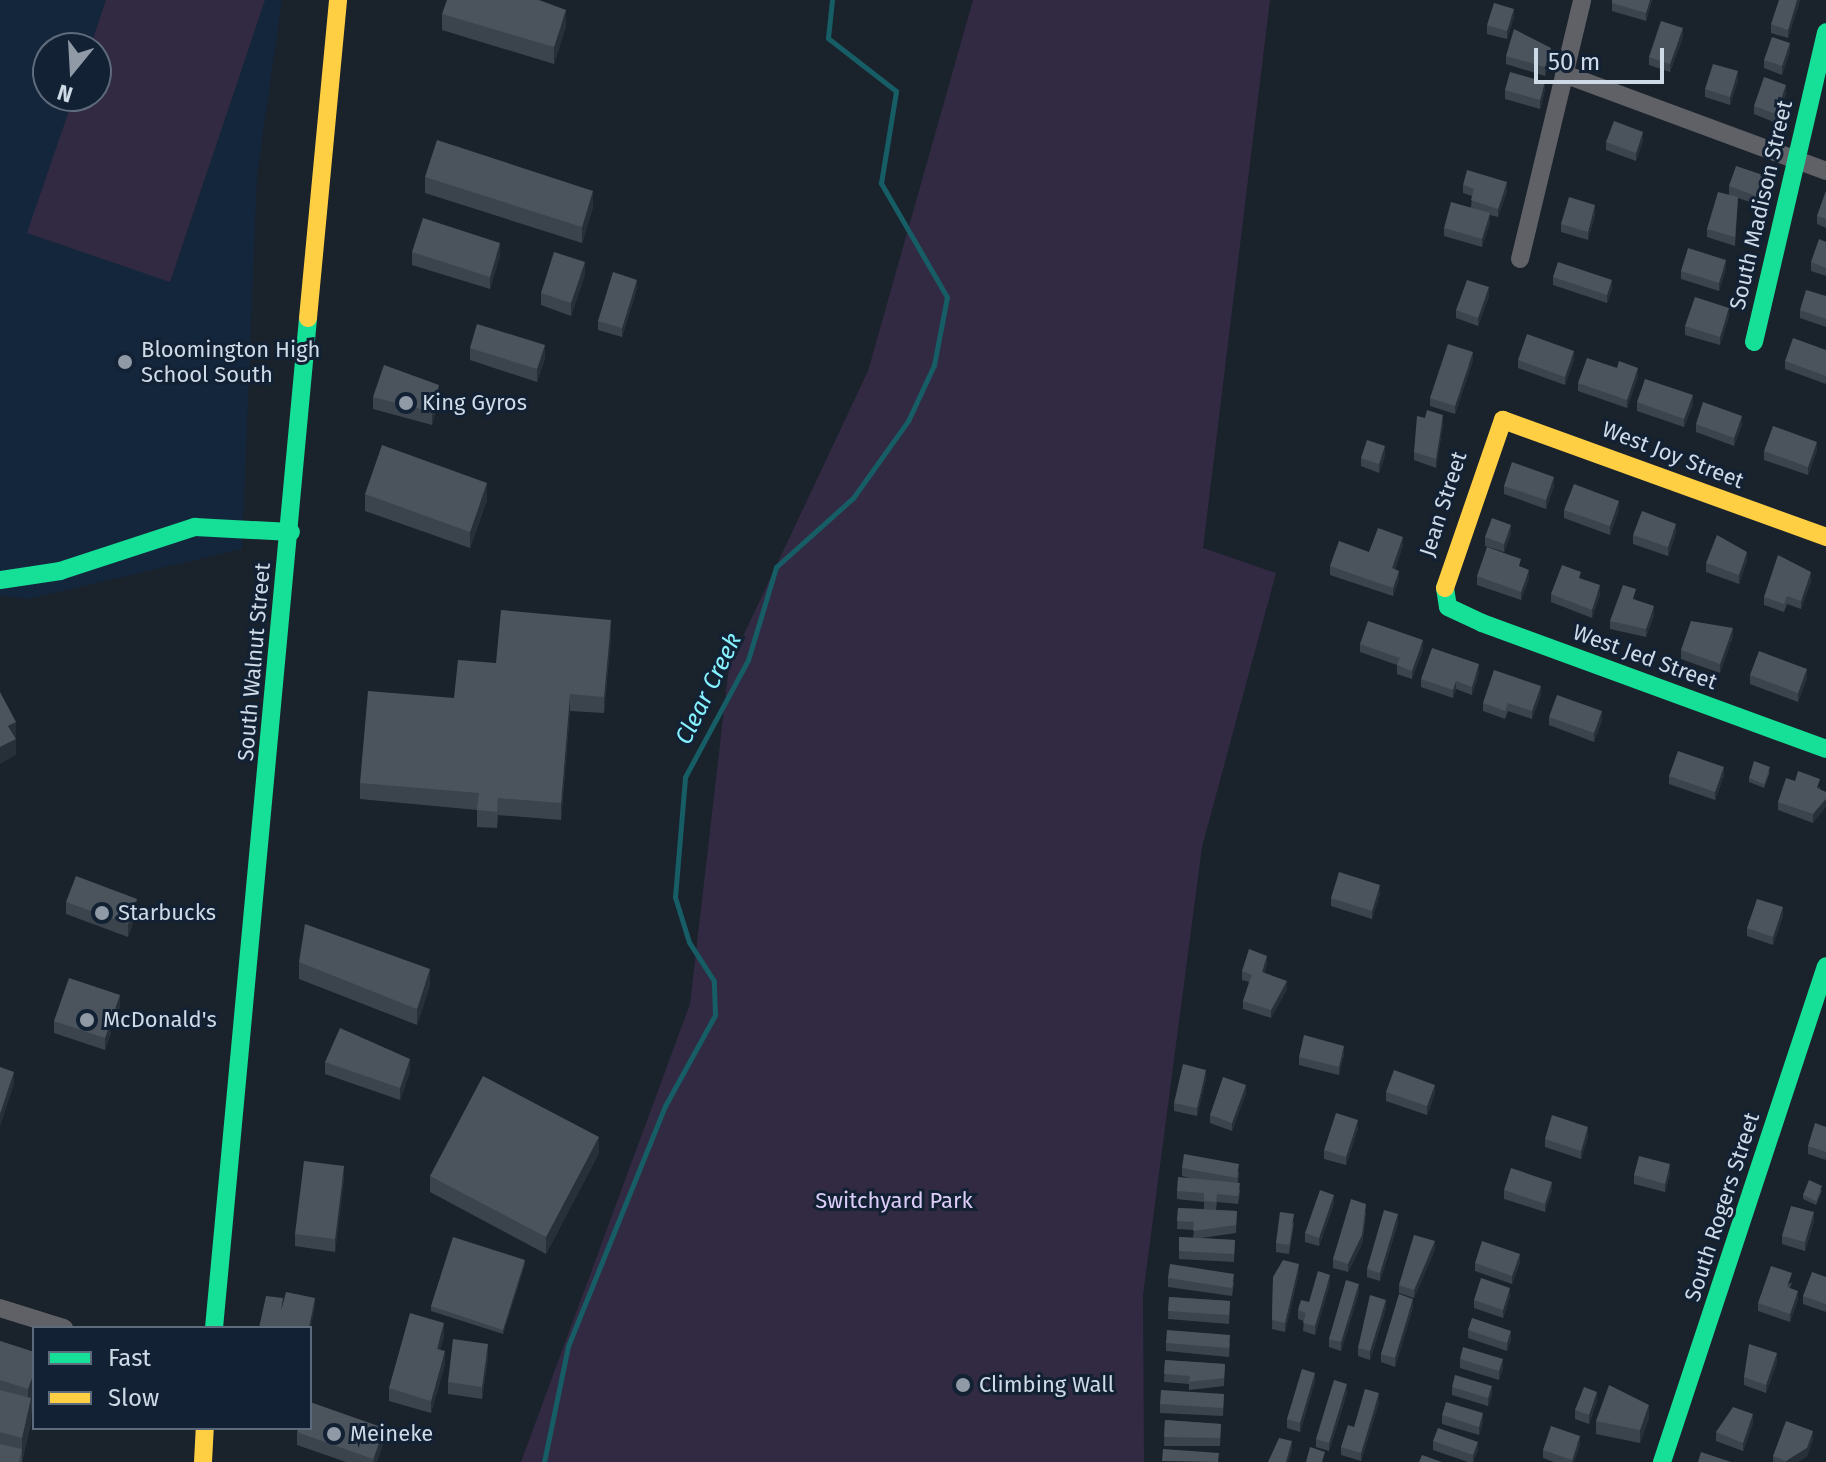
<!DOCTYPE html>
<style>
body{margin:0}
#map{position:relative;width:1826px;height:1462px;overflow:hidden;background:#1a222c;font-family:"Fira Sans",sans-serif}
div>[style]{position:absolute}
.built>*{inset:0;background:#14263c}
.green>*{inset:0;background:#322a42}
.stream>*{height:5px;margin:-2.5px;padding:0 2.5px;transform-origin:2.5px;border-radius:2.5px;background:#165d65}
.street>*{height:18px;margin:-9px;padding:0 9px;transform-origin:9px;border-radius:9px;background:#606166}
.fast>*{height:18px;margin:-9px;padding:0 9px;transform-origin:9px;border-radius:9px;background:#16e098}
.slow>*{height:18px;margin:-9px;padding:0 9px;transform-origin:9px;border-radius:9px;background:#ffcf43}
.wall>*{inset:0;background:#3b444c}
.shaded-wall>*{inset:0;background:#273038}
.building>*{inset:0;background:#4b545c}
.dots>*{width:22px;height:22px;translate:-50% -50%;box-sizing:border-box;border:4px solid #122134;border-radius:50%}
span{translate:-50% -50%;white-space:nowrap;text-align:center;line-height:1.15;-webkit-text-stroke:6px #122134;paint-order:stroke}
.street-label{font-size:22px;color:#cfdae7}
.poi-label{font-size:22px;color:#cfdae7}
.left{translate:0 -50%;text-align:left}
.park-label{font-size:22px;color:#decdf8}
.water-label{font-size:24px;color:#86f2ff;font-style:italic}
.legend{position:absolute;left:32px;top:1326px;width:280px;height:104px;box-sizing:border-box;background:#122134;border:2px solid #5e6b7c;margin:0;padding:10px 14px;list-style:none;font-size:24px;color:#cfdae7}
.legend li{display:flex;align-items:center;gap:16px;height:40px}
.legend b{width:40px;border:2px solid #5e6b7c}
.north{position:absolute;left:32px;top:32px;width:80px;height:80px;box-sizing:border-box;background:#122134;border:2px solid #5e6b7c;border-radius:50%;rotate:198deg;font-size:22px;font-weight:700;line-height:32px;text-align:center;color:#cfdae7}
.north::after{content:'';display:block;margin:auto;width:28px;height:36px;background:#909aa6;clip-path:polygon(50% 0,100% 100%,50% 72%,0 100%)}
.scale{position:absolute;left:1534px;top:48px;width:130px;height:36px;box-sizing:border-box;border:4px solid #cfdae7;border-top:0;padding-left:10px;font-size:24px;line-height:28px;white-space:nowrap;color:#cfdae7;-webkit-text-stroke:6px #122134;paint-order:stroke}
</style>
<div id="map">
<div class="built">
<i style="clip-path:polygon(evenodd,0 0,282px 0,257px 175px,242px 549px,28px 599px,0 595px,0 0,48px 48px,96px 48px,96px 96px,48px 96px,48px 48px)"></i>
</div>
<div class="green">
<i style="clip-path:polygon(106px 0,265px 0,170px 282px,27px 233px,74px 96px,96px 96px,96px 48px,90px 48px)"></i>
<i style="clip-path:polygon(973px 0,1270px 0,1203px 548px,1276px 573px,1202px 847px,1143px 1295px,1144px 1462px,521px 1462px,690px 1004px,729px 666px,868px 371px)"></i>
</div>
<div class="stream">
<i style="left:544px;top:1462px;width:118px;rotate:-78.3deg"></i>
<i style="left:568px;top:1346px;width:259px;rotate:-68deg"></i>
<i style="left:665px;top:1106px;width:104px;rotate:-61.2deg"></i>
<i style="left:715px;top:1015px;width:34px;rotate:-92deg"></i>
<i style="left:714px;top:981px;width:46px;rotate:-122.7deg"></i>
<i style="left:689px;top:942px;width:47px;rotate:-107.3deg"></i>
<i style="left:675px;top:897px;width:120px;rotate:-85.2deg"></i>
<i style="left:685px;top:777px;width:133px;rotate:-61.7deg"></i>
<i style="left:748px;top:660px;width:97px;rotate:-73.2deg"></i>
<i style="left:776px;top:567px;width:103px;rotate:-41.9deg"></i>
<i style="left:853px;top:498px;width:95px;rotate:-54.5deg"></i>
<i style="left:908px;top:421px;width:62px;rotate:-65.1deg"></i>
<i style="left:934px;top:365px;width:69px;rotate:-79.2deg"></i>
<i style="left:947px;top:297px;width:132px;rotate:-120.1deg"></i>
<i style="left:881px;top:183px;width:93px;rotate:-80.7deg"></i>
<i style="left:896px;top:91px;width:86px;rotate:-142.1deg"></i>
<i style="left:828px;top:38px;width:38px;rotate:-84deg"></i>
</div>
<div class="street">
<i style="left:1564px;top:74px;width:279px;rotate:20.3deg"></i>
<i style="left:1520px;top:259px;width:266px;rotate:-76.5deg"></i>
<i style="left:0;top:1308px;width:67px;rotate:17.4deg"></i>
</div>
<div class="fast">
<i style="left:1754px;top:342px;width:318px;rotate:-76.9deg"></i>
<i style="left:0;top:580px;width:61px;rotate:-8.5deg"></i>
<i style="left:60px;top:571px;width:142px;rotate:-18.1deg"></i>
<i style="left:195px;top:527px;width:96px;rotate:3deg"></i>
<i style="left:1445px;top:588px;width:19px;rotate:81deg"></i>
<i style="left:1448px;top:607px;width:38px;rotate:25deg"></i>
<i style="left:1482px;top:623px;width:366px;rotate:20.1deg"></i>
<i style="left:214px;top:1328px;width:1014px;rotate:-84.68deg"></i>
<i style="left:1662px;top:1462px;width:522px;rotate:-71.7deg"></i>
</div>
<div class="slow">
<i style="left:308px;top:318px;width:319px;rotate:-84.6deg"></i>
<i style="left:1445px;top:588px;width:178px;rotate:-71deg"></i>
<i style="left:1503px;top:420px;width:344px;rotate:19.9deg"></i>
<i style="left:203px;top:1462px;width:34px;rotate:-87deg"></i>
</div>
<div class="wall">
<i style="clip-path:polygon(1652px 0,1646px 21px,1612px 11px,1612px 3px)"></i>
<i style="clip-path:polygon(1800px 0,1788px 38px,1771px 33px,1771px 24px)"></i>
<i style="clip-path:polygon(442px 14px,566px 26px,554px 64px,442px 30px)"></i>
<i style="clip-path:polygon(1514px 17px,1507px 39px,1487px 34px,1487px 25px)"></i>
<i style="clip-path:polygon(1683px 37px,1670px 72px,1649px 65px,1649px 57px)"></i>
<i style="clip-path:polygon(1790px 51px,1782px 75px,1764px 68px,1764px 60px)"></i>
<i style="clip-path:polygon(1506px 56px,1551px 57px,1545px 76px,1506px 64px)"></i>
<i style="clip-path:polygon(1738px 80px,1730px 105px,1705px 97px,1705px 89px)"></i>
<i style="clip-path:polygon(1505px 90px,1545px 90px,1540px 109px,1505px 99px)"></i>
<i style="clip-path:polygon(1786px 93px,1776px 123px,1754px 114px,1754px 106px)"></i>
<i style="clip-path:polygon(1643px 140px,1636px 161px,1606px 150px,1606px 142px)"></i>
<i style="clip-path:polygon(425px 177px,593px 207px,582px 243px,425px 193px)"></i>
<i style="clip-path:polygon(1763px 184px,1756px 204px,1738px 198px,1735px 246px,1707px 237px,1707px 229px,1729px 195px,1729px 186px)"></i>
<i style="clip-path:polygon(1463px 185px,1507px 191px,1498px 217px,1490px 215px,1490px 222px,1482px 247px,1444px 236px,1444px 228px,1471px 208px,1472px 196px,1463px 193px)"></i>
<i style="clip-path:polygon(1826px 191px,1826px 228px,1817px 224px,1817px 216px)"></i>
<i style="clip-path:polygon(1595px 214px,1588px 240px,1561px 232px,1561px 224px)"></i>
<i style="clip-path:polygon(1826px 242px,1826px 276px,1811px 271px,1811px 262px)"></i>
<i style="clip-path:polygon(412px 252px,500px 255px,490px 289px,412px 265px)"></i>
<i style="clip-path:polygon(1726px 268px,1719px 291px,1681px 279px,1681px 271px)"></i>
<i style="clip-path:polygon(585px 274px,571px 316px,541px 305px,541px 293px)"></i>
<i style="clip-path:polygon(1553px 277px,1612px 288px,1607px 303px,1553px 285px)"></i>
<i style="clip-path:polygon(637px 288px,622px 337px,598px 330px,598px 321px)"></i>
<i style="clip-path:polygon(1489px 296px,1478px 326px,1456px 318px,1456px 310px)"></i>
<i style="clip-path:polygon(1826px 296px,1826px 327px,1800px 318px,1800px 310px)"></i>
<i style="clip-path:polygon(1729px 316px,1720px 345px,1685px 335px,1685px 326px)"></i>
<i style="clip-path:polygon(470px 348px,545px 358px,537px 382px,470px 360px)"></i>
<i style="clip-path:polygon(1826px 350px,1826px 384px,1785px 369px,1785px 361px)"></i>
<i style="clip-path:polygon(1574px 359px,1565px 385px,1518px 368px,1518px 360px)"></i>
<i style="clip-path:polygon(1473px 360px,1455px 414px,1430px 406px,1430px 398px)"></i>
<i style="clip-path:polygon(1638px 376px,1627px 408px,1578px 391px,1578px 383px)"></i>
<i style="clip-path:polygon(373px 397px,439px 397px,432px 425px,373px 409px)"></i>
<i style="clip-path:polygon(1637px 402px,1693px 404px,1684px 427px,1637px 411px)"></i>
<i style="clip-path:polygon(1443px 424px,1436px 468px,1414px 460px,1414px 452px)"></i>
<i style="clip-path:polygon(1696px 424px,1742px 424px,1734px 446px,1696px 432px)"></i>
<i style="clip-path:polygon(1817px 450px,1808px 475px,1764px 460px,1764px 451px)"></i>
<i style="clip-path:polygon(1385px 455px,1379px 473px,1361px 466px,1361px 458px)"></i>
<i style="clip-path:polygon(1504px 486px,1554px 486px,1546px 509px,1504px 494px)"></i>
<i style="clip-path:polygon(365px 494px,487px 500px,470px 548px,365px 511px)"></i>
<i style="clip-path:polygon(1619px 509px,1610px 535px,1564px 518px,1564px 510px)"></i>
<i style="clip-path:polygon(1676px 532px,1668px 556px,1633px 544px,1633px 535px)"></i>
<i style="clip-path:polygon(1511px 533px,1504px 552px,1485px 546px,1485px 537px)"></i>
<i style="clip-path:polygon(1403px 545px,1395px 569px,1399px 579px,1393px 596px,1330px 575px,1330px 566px,1369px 552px)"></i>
<i style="clip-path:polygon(1747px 560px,1739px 584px,1706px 572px,1706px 563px)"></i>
<i style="clip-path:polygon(1521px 567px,1529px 578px,1521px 600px,1477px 585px,1477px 576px)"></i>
<i style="clip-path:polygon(1811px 581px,1801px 609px,1787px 604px,1784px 612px,1764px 605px,1764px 597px)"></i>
<i style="clip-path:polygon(1551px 594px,1600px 594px,1592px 618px,1551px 602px)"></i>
<i style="clip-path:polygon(1636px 598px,1635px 600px,1654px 615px,1646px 637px,1610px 629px,1610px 621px)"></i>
<i style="clip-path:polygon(611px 636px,604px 713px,570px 711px,561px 820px,498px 815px,497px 828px,477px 827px,477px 810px,360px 799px,360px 783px,496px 663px)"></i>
<i style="clip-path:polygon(1733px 636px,1720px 673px,1681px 659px,1681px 650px)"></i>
<i style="clip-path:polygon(1360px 644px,1423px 649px,1412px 679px,1397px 674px,1397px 665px,1360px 652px)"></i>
<i style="clip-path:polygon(1479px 673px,1472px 695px,1456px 689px,1453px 698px,1421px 687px,1421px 679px)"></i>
<i style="clip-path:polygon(1750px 675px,1807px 678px,1798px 702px,1750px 684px)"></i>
<i style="clip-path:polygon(1541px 694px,1532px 719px,1508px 711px,1505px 719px,1483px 711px,1483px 703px)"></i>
<i style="clip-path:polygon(1549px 717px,1602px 720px,1594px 742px,1549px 725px)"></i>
<i style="clip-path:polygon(1770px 771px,1764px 788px,1749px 782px,1749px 778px)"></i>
<i style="clip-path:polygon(1724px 775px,1715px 800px,1669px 784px,1669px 776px)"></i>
<i style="clip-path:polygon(1820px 787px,1813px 823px,1778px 810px,1778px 802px)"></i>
<i style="clip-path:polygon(1380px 893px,1372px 919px,1331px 906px,1331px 898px)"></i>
<i style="clip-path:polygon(66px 902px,137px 911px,128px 937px,66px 914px)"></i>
<i style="clip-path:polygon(1783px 915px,1773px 945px,1747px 936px,1747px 928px)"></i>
<i style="clip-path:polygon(299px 962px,430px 985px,417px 1025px,299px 979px)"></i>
<i style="clip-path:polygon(1267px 964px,1264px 973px,1287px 989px,1271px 1018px,1243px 1009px,1243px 1001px,1249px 982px,1242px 980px,1242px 971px)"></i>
<i style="clip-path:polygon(120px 1007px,105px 1050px,54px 1033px,54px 1021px)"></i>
<i style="clip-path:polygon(1344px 1054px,1339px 1075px,1299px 1065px,1299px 1057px)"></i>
<i style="clip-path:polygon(325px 1062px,410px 1072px,400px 1100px,325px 1074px)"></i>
<i style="clip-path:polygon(1206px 1078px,1197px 1116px,1174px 1111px,1174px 1103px)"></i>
<i style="clip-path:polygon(1386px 1092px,1435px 1093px,1427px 1115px,1386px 1101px)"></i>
<i style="clip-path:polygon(1246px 1093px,1232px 1131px,1210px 1123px,1210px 1115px)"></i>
<i style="clip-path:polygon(1826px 1127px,1826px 1160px,1808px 1154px,1808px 1146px)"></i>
<i style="clip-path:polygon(1358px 1128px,1346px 1165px,1324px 1159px,1324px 1150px)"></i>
<i style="clip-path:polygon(1588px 1136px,1581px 1159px,1545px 1147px,1545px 1139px)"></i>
<i style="clip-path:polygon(599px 1153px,546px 1254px,430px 1192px,430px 1176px)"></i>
<i style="clip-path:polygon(1182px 1168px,1239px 1172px,1238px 1182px,1240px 1191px,1238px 1204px,1217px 1202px,1216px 1210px,1237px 1211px,1236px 1233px,1201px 1238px,1235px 1240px,1234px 1262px,1179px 1259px,1179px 1237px,1193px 1238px,1194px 1230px,1177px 1229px,1178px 1208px,1204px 1209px,1204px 1202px,1177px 1199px,1177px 1191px,1193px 1179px,1182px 1176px)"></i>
<i style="clip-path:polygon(1670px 1173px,1665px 1192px,1634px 1184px,1634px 1175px)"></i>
<i style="clip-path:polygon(344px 1178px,335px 1252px,295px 1246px,295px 1234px)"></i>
<i style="clip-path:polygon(1504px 1190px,1552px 1190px,1545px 1212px,1504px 1199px)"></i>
<i style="clip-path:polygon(1822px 1190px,1816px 1205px,1803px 1199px,1803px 1195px)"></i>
<i style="clip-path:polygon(1334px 1203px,1319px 1246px,1305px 1242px,1305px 1233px)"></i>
<i style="clip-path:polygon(1366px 1212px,1362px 1244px,1348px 1272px,1333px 1268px,1333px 1259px)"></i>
<i style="clip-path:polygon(1814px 1221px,1805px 1251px,1782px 1244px,1782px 1236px)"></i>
<i style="clip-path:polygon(1294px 1222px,1289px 1254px,1276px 1252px,1276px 1243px)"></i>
<i style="clip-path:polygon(1398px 1223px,1380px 1281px,1367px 1277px,1367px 1269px)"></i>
<i style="clip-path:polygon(1435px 1249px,1414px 1298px,1399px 1293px,1399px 1285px)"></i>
<i style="clip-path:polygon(1520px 1262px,1512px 1284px,1475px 1271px,1475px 1263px)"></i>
<i style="clip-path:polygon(525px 1264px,503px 1334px,431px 1311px,431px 1306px)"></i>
<i style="clip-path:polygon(1299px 1272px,1285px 1332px,1272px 1329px,1273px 1277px)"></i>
<i style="clip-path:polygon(1826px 1277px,1826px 1312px,1803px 1304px,1803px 1296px)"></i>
<i style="clip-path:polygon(1168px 1278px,1234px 1282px,1232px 1296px,1168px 1287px)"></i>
<i style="clip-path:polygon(1792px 1282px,1790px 1288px,1798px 1299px,1790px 1322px,1758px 1311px,1758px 1303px)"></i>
<i style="clip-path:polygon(1330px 1283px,1315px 1335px,1303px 1331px,1304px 1321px,1298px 1319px,1298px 1310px,1309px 1302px)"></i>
<i style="clip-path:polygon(1359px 1292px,1341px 1351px,1329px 1347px,1329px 1339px)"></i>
<i style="clip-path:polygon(1510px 1296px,1503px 1318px,1474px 1308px,1474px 1300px)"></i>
<i style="clip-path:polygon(1169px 1297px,1230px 1301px,1229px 1324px,1168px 1319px)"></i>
<i style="clip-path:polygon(1413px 1307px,1395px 1367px,1381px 1362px,1381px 1354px)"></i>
<i style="clip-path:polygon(1386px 1308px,1370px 1360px,1358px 1356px,1358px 1348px)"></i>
<i style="clip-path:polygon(1468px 1330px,1511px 1339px,1507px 1351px,1468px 1338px)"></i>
<i style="clip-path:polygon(444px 1336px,440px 1350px,445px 1364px,431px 1413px,389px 1401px,389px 1388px)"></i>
<i style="clip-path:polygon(0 1341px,34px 1352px,31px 1422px,22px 1462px,0 1462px)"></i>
<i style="clip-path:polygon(1166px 1343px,1230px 1343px,1229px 1357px,1166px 1351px)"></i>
<i style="clip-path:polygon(488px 1356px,482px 1399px,448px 1394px,448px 1382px)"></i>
<i style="clip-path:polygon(1460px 1359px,1503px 1368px,1499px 1380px,1460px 1368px)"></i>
<i style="clip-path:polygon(1165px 1360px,1225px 1364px,1224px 1386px,1189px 1390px,1189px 1384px,1164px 1382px)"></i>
<i style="clip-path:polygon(1777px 1362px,1766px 1393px,1744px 1385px,1744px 1377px)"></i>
<i style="clip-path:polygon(1315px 1381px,1300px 1432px,1287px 1428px,1287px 1419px)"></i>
<i style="clip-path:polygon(1452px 1387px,1492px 1394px,1488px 1406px,1452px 1395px)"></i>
<i style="clip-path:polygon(1347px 1393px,1329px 1451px,1316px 1447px,1316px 1439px)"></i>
<i style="clip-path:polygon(1224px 1394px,1223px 1416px,1160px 1413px,1160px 1404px)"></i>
<i style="clip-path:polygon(1597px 1400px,1589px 1424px,1575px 1419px,1575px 1410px)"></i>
<i style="clip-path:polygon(1379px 1402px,1361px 1461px,1341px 1455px,1341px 1447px,1354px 1427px)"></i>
<i style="clip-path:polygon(1442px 1415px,1483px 1422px,1479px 1435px,1442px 1424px)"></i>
<i style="clip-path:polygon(1649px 1418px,1640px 1443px,1596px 1434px,1596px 1421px)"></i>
<i style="clip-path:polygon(1165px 1420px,1221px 1424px,1220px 1446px,1164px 1446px)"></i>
<i style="clip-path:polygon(1753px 1423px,1743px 1451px,1716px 1441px,1716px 1432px)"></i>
<i style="clip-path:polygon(297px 1432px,384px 1440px,377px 1462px,346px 1462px,297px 1445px)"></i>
<i style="clip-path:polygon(1813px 1439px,1807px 1456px,1798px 1462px,1773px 1462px,1773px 1456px)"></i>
<i style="clip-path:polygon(1433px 1441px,1478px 1450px,1473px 1462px,1468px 1462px,1433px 1450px)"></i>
<i style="clip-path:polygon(1580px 1444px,1574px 1462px,1554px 1462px,1543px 1458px,1543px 1450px)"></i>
</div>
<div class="shaded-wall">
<i style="clip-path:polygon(1650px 0,1652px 0,1646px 21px,1646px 13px)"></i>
<i style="clip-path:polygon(1797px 0,1800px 0,1788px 38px,1788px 30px)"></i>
<i style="clip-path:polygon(1514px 9px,1514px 17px,1507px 39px,1507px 31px)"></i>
<i style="clip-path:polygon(566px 10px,566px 26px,554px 64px,554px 47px)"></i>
<i style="clip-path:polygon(1683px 28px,1683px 37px,1670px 72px,1670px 64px)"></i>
<i style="clip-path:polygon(1790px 43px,1790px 51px,1782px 75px,1782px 66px)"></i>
<i style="clip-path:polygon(1551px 48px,1551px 57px,1545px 76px,1545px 67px)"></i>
<i style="clip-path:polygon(1738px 71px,1738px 80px,1730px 105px,1730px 97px)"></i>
<i style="clip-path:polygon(1545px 82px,1545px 90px,1540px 109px,1540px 100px)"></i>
<i style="clip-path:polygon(1786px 85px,1786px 93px,1776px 123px,1776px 114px)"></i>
<i style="clip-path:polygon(1643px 132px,1643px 140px,1636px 161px,1636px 153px)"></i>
<i style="clip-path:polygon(1763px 175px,1763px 184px,1756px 204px,1756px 196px)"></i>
<i style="clip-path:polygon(1507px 182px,1507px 191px,1498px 217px,1498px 209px)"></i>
<i style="clip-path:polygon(593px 191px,593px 207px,582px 243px,582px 227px)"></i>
<i style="clip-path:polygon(1595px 205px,1595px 214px,1588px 240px,1588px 232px)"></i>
<i style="clip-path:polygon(1490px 213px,1490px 222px,1482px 247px,1482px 239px)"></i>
<i style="clip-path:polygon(500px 243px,500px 255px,490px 289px,490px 277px)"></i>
<i style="clip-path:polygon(1726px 260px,1726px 268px,1719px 291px,1719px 283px)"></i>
<i style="clip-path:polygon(585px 262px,585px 274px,571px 316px,571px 303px)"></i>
<i style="clip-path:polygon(637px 280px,637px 288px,622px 337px,622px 328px)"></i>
<i style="clip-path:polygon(1612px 280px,1612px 288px,1607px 303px,1607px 295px)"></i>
<i style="clip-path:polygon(1489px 287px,1489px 296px,1478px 326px,1478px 318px)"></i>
<i style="clip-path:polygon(1729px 308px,1729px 316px,1720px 345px,1720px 337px)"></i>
<i style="clip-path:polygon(545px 345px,545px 358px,537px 382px,537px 369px)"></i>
<i style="clip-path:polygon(1574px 351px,1574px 359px,1565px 385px,1565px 377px)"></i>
<i style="clip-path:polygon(1473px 352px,1473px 360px,1455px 414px,1455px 406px)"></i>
<i style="clip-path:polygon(1638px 368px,1638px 376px,1627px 408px,1627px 400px)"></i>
<i style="clip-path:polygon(439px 385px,439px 397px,432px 425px,432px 412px)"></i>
<i style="clip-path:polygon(1693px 395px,1693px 404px,1684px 427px,1684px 419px)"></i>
<i style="clip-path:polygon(1443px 415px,1443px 424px,1436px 468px,1436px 459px)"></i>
<i style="clip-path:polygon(1742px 416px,1742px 424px,1734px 446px,1734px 438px)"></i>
<i style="clip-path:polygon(1817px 442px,1817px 450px,1808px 475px,1808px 467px)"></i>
<i style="clip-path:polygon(1385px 446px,1385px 455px,1379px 473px,1379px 464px)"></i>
<i style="clip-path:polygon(1554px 477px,1554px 486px,1546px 509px,1546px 500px)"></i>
<i style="clip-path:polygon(487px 483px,487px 500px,470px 548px,470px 532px)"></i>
<i style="clip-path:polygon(1619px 501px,1619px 509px,1610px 535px,1610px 526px)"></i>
<i style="clip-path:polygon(1676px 524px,1676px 532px,1668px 556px,1668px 547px)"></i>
<i style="clip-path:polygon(1511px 525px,1511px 533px,1504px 552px,1504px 544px)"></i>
<i style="clip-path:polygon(1403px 537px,1403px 545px,1392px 576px,1392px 568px)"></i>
<i style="clip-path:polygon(1747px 552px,1747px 560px,1739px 584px,1739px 575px)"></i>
<i style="clip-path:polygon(1529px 570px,1529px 578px,1521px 600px,1521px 592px)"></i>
<i style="clip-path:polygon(1399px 571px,1399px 579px,1393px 596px,1393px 588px)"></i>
<i style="clip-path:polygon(1811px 572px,1811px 581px,1801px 609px,1801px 601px)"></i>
<i style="clip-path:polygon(1600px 585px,1600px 594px,1592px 618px,1592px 610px)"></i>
<i style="clip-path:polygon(1654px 606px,1654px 615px,1646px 637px,1646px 629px)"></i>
<i style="clip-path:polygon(611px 620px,611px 636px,604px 713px,604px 697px)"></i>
<i style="clip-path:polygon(1733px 628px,1733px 636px,1720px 673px,1720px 664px)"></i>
<i style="clip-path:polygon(1423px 640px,1423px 649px,1412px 679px,1412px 671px)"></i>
<i style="clip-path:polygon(1479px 664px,1479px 673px,1472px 695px,1472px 687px)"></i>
<i style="clip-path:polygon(1807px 669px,1807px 678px,1798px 702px,1798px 693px)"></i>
<i style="clip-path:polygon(1456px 681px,1456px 689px,1453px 698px,1453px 690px)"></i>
<i style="clip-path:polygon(1541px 686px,1541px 694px,1532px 719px,1532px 711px)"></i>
<i style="clip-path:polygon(570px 694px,570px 711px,561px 820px,561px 803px)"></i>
<i style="clip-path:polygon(1602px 711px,1602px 720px,1594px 742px,1594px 733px)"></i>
<i style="clip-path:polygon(16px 722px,16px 738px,8px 726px)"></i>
<i style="clip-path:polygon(16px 739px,16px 755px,0 764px,0 747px)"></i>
<i style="clip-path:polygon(1724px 767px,1724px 775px,1715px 800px,1715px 792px)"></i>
<i style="clip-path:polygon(1826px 799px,1826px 807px,1813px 823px,1813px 814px)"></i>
<i style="clip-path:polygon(1380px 885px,1380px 893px,1372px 919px,1372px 911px)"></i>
<i style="clip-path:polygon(137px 899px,137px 911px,128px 937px,128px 924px)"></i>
<i style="clip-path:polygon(1783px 907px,1783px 915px,1773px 945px,1773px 937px)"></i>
<i style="clip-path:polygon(1267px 956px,1267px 964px,1262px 981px,1262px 972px)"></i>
<i style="clip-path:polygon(430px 969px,430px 985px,417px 1025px,417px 1009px)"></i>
<i style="clip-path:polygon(1287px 981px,1287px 989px,1271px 1018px,1271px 1010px)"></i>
<i style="clip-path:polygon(120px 995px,120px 1007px,105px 1050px,105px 1038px)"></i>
<i style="clip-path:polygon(1344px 1046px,1344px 1054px,1339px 1075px,1339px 1067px)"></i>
<i style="clip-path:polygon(410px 1059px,410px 1072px,400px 1100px,400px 1088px)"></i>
<i style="clip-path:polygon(1206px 1070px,1206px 1078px,1197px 1116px,1197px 1108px)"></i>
<i style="clip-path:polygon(14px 1072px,14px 1084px,0 1127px,0 1114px)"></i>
<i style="clip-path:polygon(1246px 1085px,1246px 1093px,1232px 1131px,1232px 1123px)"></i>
<i style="clip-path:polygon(1435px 1085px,1435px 1093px,1427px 1115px,1427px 1106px)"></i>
<i style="clip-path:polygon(1358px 1120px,1358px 1128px,1346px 1165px,1346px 1157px)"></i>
<i style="clip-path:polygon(1588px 1127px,1588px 1136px,1581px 1159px,1581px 1151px)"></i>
<i style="clip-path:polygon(599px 1137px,599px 1153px,546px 1254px,546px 1237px)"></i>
<i style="clip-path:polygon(1670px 1164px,1670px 1173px,1665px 1192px,1665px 1184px)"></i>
<i style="clip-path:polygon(344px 1166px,344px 1178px,335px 1252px,335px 1239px)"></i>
<i style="clip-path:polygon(1552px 1182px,1552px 1190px,1545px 1212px,1545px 1204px)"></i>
<i style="clip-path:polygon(1334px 1195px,1334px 1203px,1319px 1246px,1319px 1238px)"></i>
<i style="clip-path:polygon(1366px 1204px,1362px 1244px,1348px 1272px,1348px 1264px)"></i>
<i style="clip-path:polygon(1814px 1212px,1814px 1221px,1805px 1251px,1805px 1242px)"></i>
<i style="clip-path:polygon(1398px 1214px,1398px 1223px,1380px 1281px,1380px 1273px)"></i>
<i style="clip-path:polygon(1435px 1241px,1435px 1249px,1414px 1298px,1414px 1290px)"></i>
<i style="clip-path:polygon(1520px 1254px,1520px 1262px,1512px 1284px,1512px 1276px)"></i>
<i style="clip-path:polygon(525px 1260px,525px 1264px,503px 1334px,503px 1330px)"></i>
<i style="clip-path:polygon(1299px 1264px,1299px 1272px,1285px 1332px,1285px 1323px)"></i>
<i style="clip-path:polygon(1330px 1275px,1330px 1283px,1315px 1335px,1315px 1326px)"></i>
<i style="clip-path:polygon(1359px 1284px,1359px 1292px,1341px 1351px,1341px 1342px)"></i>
<i style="clip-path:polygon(1510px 1288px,1510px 1296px,1503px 1318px,1503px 1310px)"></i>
<i style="clip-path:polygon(1798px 1291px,1798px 1299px,1790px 1322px,1790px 1314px)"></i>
<i style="clip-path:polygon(315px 1298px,315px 1307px,310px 1332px,309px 1328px)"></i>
<i style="clip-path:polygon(1413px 1299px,1413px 1307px,1395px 1367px,1395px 1358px)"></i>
<i style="clip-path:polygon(1386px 1300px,1386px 1308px,1370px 1360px,1370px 1351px)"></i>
<i style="clip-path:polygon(444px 1323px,444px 1336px,437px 1361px,437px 1349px)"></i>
<i style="clip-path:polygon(1511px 1331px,1511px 1339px,1507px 1351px,1507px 1343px)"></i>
<i style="clip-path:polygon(488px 1344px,488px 1356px,482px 1399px,482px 1387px)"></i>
<i style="clip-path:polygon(445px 1351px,445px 1364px,431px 1413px,431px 1401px)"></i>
<i style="clip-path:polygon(1777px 1353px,1777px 1362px,1766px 1393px,1766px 1385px)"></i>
<i style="clip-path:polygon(1503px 1359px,1503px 1368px,1499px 1380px,1499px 1371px)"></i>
<i style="clip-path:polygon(34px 1372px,34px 1396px,31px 1404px,31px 1422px,22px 1462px,22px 1438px,28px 1411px,28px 1389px)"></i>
<i style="clip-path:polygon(1315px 1373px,1315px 1381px,1300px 1432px,1300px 1423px)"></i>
<i style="clip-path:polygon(1347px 1384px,1347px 1393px,1329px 1451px,1329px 1443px)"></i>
<i style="clip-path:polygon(1492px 1386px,1492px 1394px,1488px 1406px,1488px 1398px)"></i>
<i style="clip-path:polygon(1597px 1392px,1597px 1400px,1589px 1424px,1589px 1415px)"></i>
<i style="clip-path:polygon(1379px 1393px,1379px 1402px,1361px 1461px,1361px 1453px)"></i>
<i style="clip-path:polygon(1649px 1405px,1649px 1418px,1640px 1443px,1640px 1430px)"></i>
<i style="clip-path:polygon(1483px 1413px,1483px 1422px,1479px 1435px,1479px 1427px)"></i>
<i style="clip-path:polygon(1753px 1414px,1753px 1423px,1743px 1451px,1743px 1443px)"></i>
<i style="clip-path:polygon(384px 1428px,384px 1440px,377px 1462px,373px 1462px)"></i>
<i style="clip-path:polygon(1813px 1431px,1813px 1439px,1807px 1456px,1798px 1462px,1786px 1462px)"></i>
<i style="clip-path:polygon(1580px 1436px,1580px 1444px,1574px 1462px,1572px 1462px)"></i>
<i style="clip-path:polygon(1292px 1441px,1292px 1450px,1288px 1462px,1286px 1462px)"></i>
<i style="clip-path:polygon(1478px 1442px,1478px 1450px,1473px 1462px,1473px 1455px)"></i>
</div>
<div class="building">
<i style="clip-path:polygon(447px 0,539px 0,566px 10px,554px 47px,442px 14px)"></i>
<i style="clip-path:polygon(1612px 0,1650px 0,1646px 13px,1612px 3px)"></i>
<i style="clip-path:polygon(1779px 0,1797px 0,1788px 30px,1771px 24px)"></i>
<i style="clip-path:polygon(1494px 3px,1514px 9px,1507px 31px,1487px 25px)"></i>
<i style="clip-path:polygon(1661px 21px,1683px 28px,1670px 64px,1649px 57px)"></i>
<i style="clip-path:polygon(1514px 29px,1551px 48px,1545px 67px,1506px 56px)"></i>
<i style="clip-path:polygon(1772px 37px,1790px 43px,1782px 66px,1764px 60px)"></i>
<i style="clip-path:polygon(1713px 64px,1738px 71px,1730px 97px,1705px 89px)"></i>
<i style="clip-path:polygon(1510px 72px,1545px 82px,1540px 100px,1505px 90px)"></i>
<i style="clip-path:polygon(1764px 77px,1786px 85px,1776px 114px,1754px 106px)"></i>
<i style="clip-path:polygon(1614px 121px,1643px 132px,1636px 153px,1606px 142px)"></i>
<i style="clip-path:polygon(437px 140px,593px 191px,582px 227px,425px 177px)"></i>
<i style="clip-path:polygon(1736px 166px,1763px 175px,1756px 196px,1729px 186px)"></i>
<i style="clip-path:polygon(1467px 170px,1507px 182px,1498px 209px,1471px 200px,1474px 189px,1463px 185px)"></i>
<i style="clip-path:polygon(1826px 191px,1826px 219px,1817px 216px)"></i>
<i style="clip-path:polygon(1718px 192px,1738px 197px,1735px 237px,1707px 229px)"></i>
<i style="clip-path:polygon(1569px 197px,1595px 205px,1588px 232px,1561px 224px)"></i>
<i style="clip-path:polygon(1451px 202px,1490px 213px,1482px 239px,1444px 228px)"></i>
<i style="clip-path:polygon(423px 218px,500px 243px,490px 277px,412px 252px)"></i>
<i style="clip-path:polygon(1819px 239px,1826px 242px,1826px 268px,1811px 262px)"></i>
<i style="clip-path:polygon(1688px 248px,1726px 260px,1719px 283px,1681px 271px)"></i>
<i style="clip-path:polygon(554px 252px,585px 262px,571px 303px,541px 293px)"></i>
<i style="clip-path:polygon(1558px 262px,1612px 280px,1607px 295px,1553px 277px)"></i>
<i style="clip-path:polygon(613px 272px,637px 280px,622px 328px,598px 321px)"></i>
<i style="clip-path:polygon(1467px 280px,1489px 287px,1478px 318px,1456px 310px)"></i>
<i style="clip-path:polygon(1806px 290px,1826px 296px,1826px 319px,1800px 310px)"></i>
<i style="clip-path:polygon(1695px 297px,1729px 308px,1720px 337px,1685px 326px)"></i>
<i style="clip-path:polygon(477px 324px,545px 345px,537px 369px,470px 348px)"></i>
<i style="clip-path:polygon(1527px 334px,1574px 351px,1565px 377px,1518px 360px)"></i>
<i style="clip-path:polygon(1793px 338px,1826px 350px,1826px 376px,1785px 361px)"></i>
<i style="clip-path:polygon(1448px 344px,1473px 352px,1455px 406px,1430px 398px)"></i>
<i style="clip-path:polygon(1587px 358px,1617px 368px,1619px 361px,1638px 368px,1627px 400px,1578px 383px)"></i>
<i style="clip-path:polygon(384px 365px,439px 385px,432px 412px,373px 397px)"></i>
<i style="clip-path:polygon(1645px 379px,1693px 395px,1684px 419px,1637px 402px)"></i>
<i style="clip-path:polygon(1703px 402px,1742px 416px,1734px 438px,1696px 424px)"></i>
<i style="clip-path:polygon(1427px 410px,1443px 415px,1436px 459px,1414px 452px,1417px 416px,1425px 418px)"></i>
<i style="clip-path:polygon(1773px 426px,1817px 442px,1808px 467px,1764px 451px)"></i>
<i style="clip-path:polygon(1367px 440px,1385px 446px,1379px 464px,1361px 458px)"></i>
<i style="clip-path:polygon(382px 445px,487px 483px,470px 532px,365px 494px)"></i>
<i style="clip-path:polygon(1512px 462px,1554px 477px,1546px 500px,1504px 486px)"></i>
<i style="clip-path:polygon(1574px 484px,1619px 501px,1610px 526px,1564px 510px)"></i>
<i style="clip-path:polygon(1642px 511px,1676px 524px,1668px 547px,1633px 535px)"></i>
<i style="clip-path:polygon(1492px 518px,1511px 525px,1504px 544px,1485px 537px)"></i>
<i style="clip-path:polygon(1378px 528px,1403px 537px,1392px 568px,1399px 571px,1393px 588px,1330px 566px,1339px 541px,1369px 552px)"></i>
<i style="clip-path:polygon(1717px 535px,1747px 552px,1739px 575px,1706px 563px)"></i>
<i style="clip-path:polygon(1487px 547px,1521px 559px,1519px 566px,1529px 570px,1521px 592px,1477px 576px)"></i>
<i style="clip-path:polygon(1778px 555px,1811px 572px,1801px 601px,1787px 596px,1784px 604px,1764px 597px)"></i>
<i style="clip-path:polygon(1562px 565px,1581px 572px,1579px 578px,1600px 585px,1592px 610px,1551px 594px)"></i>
<i style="clip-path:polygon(1623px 585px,1636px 589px,1633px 599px,1654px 606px,1646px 629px,1610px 621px)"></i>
<i style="clip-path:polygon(501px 610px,611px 620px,604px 697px,570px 694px,561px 803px,498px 798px,497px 812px,477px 810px,479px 793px,360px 783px,368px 691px,454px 698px,458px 660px,496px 663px)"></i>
<i style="clip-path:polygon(1368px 621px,1423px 640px,1412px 671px,1397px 665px,1400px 658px,1360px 644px)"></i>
<i style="clip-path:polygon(1691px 621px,1733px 628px,1720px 664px,1681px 650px)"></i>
<i style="clip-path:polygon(1432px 648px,1479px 664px,1472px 687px,1456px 681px,1453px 690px,1421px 679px)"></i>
<i style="clip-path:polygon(1759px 651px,1807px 669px,1798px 693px,1750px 675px)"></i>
<i style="clip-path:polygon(1494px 670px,1541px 686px,1532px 711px,1508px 703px,1505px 711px,1483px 703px)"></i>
<i style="clip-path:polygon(0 692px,16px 722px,8px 726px,16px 739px,0 747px)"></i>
<i style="clip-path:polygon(1557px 695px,1602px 711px,1594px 733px,1549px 717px)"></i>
<i style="clip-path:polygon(1678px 751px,1724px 767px,1715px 792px,1669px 776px)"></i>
<i style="clip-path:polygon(1754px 761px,1770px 767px,1764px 784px,1749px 778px)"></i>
<i style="clip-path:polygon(1798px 771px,1820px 779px,1817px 788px,1826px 792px,1826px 799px,1813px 814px,1778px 802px,1786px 778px,1795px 781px)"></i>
<i style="clip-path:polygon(1339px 872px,1380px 885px,1372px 911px,1331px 898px)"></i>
<i style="clip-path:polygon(76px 876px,137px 899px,128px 924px,66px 902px)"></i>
<i style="clip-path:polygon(1757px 899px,1783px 907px,1773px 937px,1747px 928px)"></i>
<i style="clip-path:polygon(305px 924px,430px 969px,417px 1009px,299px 962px)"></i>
<i style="clip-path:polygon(1249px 949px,1267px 956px,1262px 972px,1287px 981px,1271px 1010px,1243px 1001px,1252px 975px,1242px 971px)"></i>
<i style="clip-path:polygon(69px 978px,120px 995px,105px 1038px,54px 1021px)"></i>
<i style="clip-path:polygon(340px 1028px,410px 1059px,400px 1088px,325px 1062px)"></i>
<i style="clip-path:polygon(1304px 1035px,1344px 1046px,1339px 1067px,1299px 1057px)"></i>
<i style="clip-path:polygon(1183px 1064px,1206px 1070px,1197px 1108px,1174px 1103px)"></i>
<i style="clip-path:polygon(0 1067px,14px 1072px,0 1114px)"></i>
<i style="clip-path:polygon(1394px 1070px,1435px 1085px,1427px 1106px,1386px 1092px)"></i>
<i style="clip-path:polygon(483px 1076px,599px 1137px,546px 1237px,430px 1176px)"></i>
<i style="clip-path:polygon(1223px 1077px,1246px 1085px,1232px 1123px,1210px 1115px)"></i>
<i style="clip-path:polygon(1336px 1113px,1358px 1120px,1346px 1157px,1324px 1150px)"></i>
<i style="clip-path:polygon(1552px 1115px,1588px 1127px,1581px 1151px,1545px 1139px)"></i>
<i style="clip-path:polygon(1815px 1123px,1826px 1127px,1826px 1152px,1808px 1146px)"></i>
<i style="clip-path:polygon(1184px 1154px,1239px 1164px,1237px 1178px,1182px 1168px)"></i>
<i style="clip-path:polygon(1639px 1156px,1670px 1164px,1665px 1184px,1634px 1175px)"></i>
<i style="clip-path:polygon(304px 1161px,344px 1166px,335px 1239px,295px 1234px)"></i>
<i style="clip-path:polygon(1511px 1168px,1552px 1182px,1545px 1204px,1504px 1190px)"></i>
<i style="clip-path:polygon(1178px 1177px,1240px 1183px,1238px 1196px,1217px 1194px,1216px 1202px,1204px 1201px,1204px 1193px,1177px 1191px)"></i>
<i style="clip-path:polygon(1809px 1180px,1822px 1186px,1816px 1201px,1803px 1195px)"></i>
<i style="clip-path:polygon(1320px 1190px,1334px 1195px,1319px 1238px,1305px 1233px)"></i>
<i style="clip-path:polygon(1351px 1199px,1366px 1204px,1362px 1235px,1348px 1264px,1333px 1259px)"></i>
<i style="clip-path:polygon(1791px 1206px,1814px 1212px,1805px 1242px,1782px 1236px)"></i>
<i style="clip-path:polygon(1178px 1208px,1237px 1211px,1236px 1225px,1193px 1231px,1194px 1222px,1177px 1221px)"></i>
<i style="clip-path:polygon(1384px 1210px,1398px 1214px,1380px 1273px,1367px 1269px)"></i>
<i style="clip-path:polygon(1280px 1212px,1294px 1214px,1289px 1245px,1276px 1243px)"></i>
<i style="clip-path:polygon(1414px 1235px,1435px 1241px,1414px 1290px,1399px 1285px)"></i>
<i style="clip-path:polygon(453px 1237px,525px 1260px,503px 1330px,431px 1306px)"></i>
<i style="clip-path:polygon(1179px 1237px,1235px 1240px,1234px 1254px,1179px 1251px)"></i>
<i style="clip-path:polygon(1482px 1241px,1520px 1254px,1512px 1276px,1475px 1263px)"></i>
<i style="clip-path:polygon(1283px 1260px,1299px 1264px,1285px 1323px,1272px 1320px,1273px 1277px)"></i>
<i style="clip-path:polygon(1170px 1264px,1234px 1274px,1232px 1288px,1168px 1278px)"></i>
<i style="clip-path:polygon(1771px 1266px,1792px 1273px,1787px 1287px,1798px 1291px,1790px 1314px,1758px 1303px)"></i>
<i style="clip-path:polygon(1318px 1271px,1330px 1275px,1315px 1326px,1303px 1323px,1306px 1313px,1298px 1310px,1301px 1300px,1309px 1302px)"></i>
<i style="clip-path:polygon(1812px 1272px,1826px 1277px,1826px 1304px,1803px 1296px)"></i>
<i style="clip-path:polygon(1481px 1278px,1510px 1288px,1503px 1310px,1474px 1300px)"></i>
<i style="clip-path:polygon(1346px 1280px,1359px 1284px,1341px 1342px,1329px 1339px)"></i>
<i style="clip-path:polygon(286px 1292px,315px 1298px,309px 1328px,259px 1328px,266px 1296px,283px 1298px,281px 1311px)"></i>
<i style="clip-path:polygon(1399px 1294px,1413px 1299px,1395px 1358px,1381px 1354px)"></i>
<i style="clip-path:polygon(1370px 1295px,1386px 1300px,1370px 1351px,1358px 1348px)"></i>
<i style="clip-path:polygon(1169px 1297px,1230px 1301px,1229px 1315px,1168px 1311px)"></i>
<i style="clip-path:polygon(410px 1313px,444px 1323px,437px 1349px,445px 1351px,431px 1401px,389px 1388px)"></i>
<i style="clip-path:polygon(1472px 1318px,1511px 1331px,1507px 1343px,1468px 1330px)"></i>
<i style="clip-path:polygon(1167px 1330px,1230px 1335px,1229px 1348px,1166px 1343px)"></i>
<i style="clip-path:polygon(453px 1339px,488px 1344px,482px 1387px,448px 1382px)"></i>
<i style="clip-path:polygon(0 1341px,34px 1352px,34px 1372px,28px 1389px,0 1380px)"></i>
<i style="clip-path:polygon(1749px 1344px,1777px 1353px,1766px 1385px,1744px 1377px)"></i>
<i style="clip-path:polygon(1463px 1347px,1503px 1359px,1499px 1371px,1460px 1359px)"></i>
<i style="clip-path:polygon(1165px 1360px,1225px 1364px,1224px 1378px,1189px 1382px,1190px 1376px,1164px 1374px)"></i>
<i style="clip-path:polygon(1302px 1369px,1315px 1373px,1300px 1423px,1287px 1419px)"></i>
<i style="clip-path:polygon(1455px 1375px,1492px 1386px,1488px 1398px,1452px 1387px)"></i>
<i style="clip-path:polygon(1334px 1380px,1347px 1384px,1329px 1443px,1316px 1439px)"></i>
<i style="clip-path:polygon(1609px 1385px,1649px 1405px,1640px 1430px,1596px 1421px)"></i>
<i style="clip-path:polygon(1584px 1387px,1597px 1392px,1589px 1415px,1575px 1410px)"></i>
<i style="clip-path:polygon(1365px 1389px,1379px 1393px,1361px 1453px,1341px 1447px,1348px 1425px,1354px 1427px)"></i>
<i style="clip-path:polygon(0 1390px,31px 1398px,22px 1438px,0 1432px)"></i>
<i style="clip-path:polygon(1161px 1390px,1224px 1394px,1223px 1408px,1160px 1404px)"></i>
<i style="clip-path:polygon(310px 1402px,384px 1428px,373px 1459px,297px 1432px,299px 1428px,310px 1428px)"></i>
<i style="clip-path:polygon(1446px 1402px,1483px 1413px,1479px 1427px,1442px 1415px)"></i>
<i style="clip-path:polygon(1733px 1407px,1753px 1414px,1743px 1443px,1716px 1432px)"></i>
<i style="clip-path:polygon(1165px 1420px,1221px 1424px,1220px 1438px,1164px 1437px)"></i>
<i style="clip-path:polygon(1786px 1421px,1813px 1431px,1807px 1448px,1786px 1461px,1773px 1456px)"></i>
<i style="clip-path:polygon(1551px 1426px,1580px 1436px,1572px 1460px,1543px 1450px)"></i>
<i style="clip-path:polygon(1438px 1428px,1478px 1442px,1473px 1455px,1433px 1441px)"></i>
<i style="clip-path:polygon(1279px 1438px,1292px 1441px,1286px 1462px,1268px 1462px)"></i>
<i style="clip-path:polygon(0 1444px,22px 1449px,19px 1462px,0 1462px)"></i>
<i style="clip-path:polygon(1310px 1447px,1325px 1452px,1322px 1462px,1306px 1462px)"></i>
<i style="clip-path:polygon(1163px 1449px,1219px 1453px,1218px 1462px,1162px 1461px)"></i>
<i style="clip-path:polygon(1701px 1452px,1731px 1462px,1698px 1462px)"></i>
<i style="clip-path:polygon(1422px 1455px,1442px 1462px,1419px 1462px)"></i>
</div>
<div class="dots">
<i style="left:125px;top:362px;background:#909aa6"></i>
<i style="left:406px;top:403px;background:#909aa6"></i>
<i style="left:102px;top:913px;background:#909aa6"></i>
<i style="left:87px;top:1020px;background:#909aa6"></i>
<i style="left:963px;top:1385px;background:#909aa6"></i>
<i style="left:334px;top:1434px;background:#909aa6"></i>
</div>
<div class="street-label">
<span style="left:1761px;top:205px;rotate:-77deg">South Madison Street</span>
<span style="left:1673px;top:455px;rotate:21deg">West Joy Street</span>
<span style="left:1443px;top:504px;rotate:-72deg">Jean Street</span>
<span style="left:1645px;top:657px;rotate:20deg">West Jed Street</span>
<span style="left:254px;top:662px;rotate:-85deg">South Walnut Street</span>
<span style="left:1722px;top:1207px;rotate:-72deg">South Rogers Street</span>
</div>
<div class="poi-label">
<span class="left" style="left:141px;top:362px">Bloomington High<br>School South</span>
<span class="left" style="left:422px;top:403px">King Gyros</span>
<span class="left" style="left:118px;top:913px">Starbucks</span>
<span class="left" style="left:103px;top:1020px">McDonald's</span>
<span class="left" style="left:979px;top:1385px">Climbing Wall</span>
<span class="left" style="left:350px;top:1434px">Meineke</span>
</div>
<div class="park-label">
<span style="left:894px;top:1201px">Switchyard Park</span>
</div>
<div class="water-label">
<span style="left:709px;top:689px;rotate:-64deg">Clear Creek</span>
</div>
<ul class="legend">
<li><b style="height:10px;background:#16e098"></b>Fast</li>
<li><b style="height:10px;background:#ffcf43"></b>Slow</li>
</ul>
<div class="north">N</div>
<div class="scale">50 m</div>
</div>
